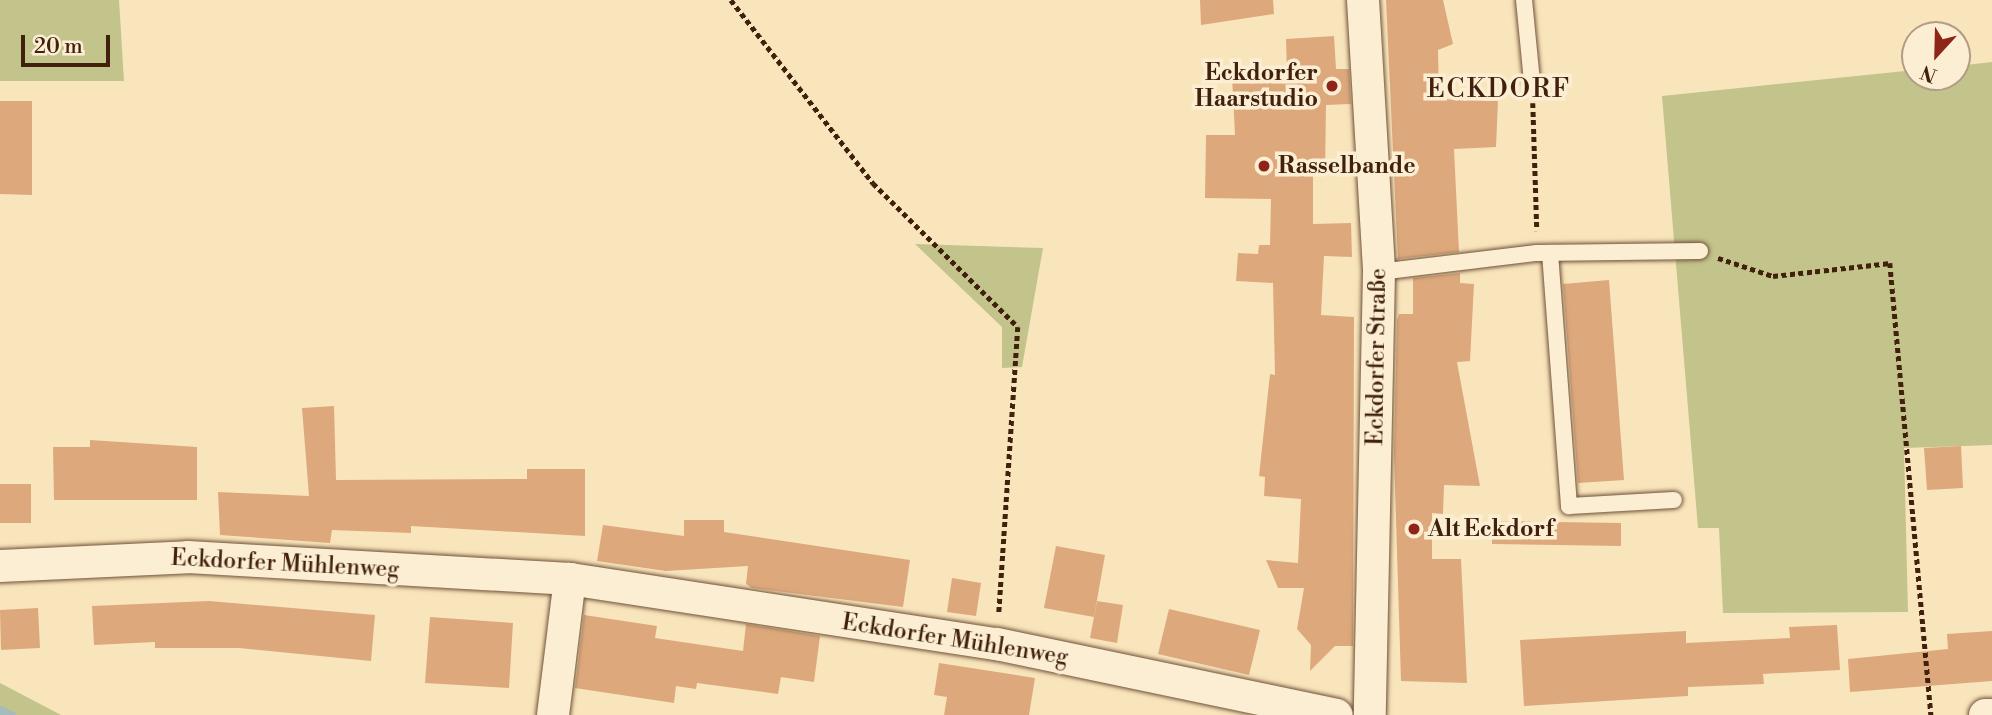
<!DOCTYPE html>
<meta charset="utf-8">
<style>
body{margin:0}
#map{position:relative;width:1992px;height:715px;overflow:hidden;background:#f9e5bb;font-family:"Libre Bodoni",serif}
div>[style]{position:absolute}
.green>*{inset:0;background:#c3c38c}
.stream>*{height:9px;margin:-4.5px;padding:0 4.5px;transform-origin:4.5px;border-radius:4.5px;background:#a4bcbc}
.building>*{inset:0;background:#dda97c}
.path>*{height:4.5px;margin-top:-2.25px;transform-origin:0;background:repeating-linear-gradient(90deg,#42200e 0 5px,transparent 0 8.5px)}
.roads{filter:drop-shadow(0 0 2px #705139) drop-shadow(0 0 2px #705139)}
.lane>*{height:16px;margin:-8px;padding:0 8px;transform-origin:8px;border-radius:8px;background:#fbeed3}
.street>*{height:32px;margin:-16px;padding:0 16px;transform-origin:16px;border-radius:16px;background:#fbeed3}
.dots>*{width:19px;height:19px;translate:-50% -50%;box-sizing:border-box;border:4px solid #fbeed3;border-radius:50%}
span{translate:-50% -50%;white-space:nowrap;text-align:center;line-height:1.15;-webkit-text-stroke:7px #fbeed3;paint-order:stroke}
.poi-label{font-size:23px;color:#42200e;font-weight:700}
.right{translate:-100% -50%;text-align:right}
.left{translate:0 -50%;text-align:left}
.street-label{font-size:23px;color:#42200e}
.quarter-label{font-size:26px;color:#42200e;letter-spacing:2px}
.north{position:absolute;left:1901px;top:21px;width:70px;height:70px;box-sizing:border-box;background:#fbeed3;border:2px solid #b19c84;border-radius:50%;rotate:202deg;font-size:19px;font-weight:700;line-height:28px;text-align:center;color:#42200e}
.north::after{content:'';display:block;margin:auto;width:24px;height:32px;background:#8f2418;clip-path:polygon(50% 0,100% 100%,50% 72%,0 100%)}
.scale{position:absolute;left:21px;top:35px;width:89px;height:32px;box-sizing:border-box;border:4px solid #42200e;border-top:0;padding-left:9px;font-size:21px;line-height:24px;white-space:nowrap;color:#42200e;-webkit-text-stroke:5px #fbeed3;paint-order:stroke}
</style>
<div id="map">
<div class="green">
<i style="clip-path:polygon(0 0,119px 0,124px 81px,0 81px)"></i>
<i style="clip-path:polygon(1992px 62px,1992px 445px,1904px 448px,1908px 612px,1723px 613px,1719px 528px,1698px 528px,1662px 96px,1915px 70px,1915px 77px,1957px 77px,1957px 66px)"></i>
<i style="clip-path:polygon(915px 244px,1043px 248px,1022px 367px,1002px 368px,1002px 327px)"></i>
<i style="clip-path:polygon(0 683px,61px 715px,0 715px)"></i>
</div>
<div class="stream">
<i style="left:0;top:710px;width:12px;rotate:24deg"></i>
</div>
<div class="building">
<i style="clip-path:polygon(1200px 0,1273px 0,1274px 14px,1201px 25px)"></i>
<i style="clip-path:polygon(1386px 0,1443px 0,1453px 44px,1438px 50px,1439px 99px,1498px 101px,1496px 147px,1454px 149px,1459px 252px,1398px 259px)"></i>
<i style="clip-path:polygon(1334px 36px,1336px 69px,1349px 69px,1351px 104px,1326px 105px,1325px 174px,1313px 174px,1313px 224px,1351px 223px,1352px 257px,1324px 256px,1321px 315px,1354px 317px,1353px 646px,1335px 646px,1310px 671px,1311px 645px,1297px 629px,1304px 588px,1278px 588px,1266px 560px,1298px 563px,1301px 499px,1264px 496px,1265px 477px,1259px 476px,1270px 374px,1275px 375px,1273px 283px,1236px 281px,1238px 253px,1258px 254px,1259px 245px,1270px 245px,1271px 199px,1205px 198px,1206px 135px,1235px 135px,1232px 76px,1287px 73px,1286px 39px)"></i>
<i style="clip-path:polygon(0 101px,32px 101px,32px 195px,0 194px)"></i>
<i style="clip-path:polygon(1460px 273px,1460px 283px,1474px 284px,1470px 361px,1457px 362px,1480px 486px,1444px 485px,1443px 514px,1432px 513px,1432px 559px,1461px 559px,1467px 683px,1401px 681px,1394px 454px,1397px 320px,1399px 314px,1413px 314px,1413px 278px)"></i>
<i style="clip-path:polygon(1609px 280px,1624px 480px,1578px 483px,1563px 284px)"></i>
<i style="clip-path:polygon(334px 406px,336px 480px,527px 479px,527px 469px,585px 469px,585px 536px,411px 526px,411px 533px,332px 530px,330px 543px,220px 535px,218px 492px,309px 496px,302px 408px)"></i>
<i style="clip-path:polygon(90px 440px,197px 447px,197px 500px,54px 500px,53px 447px,90px 447px)"></i>
<i style="clip-path:polygon(1961px 446px,1963px 488px,1927px 490px,1924px 448px)"></i>
<i style="clip-path:polygon(0 484px,31px 484px,31px 523px,0 523px)"></i>
<i style="clip-path:polygon(684px 520px,724px 520px,724px 532px,910px 560px,903px 607px,752px 588px,746px 584px,748px 566px,666px 571px,597px 561px,603px 525px,684px 536px)"></i>
<i style="clip-path:polygon(1492px 521px,1621px 523px,1621px 546px,1492px 544px)"></i>
<i style="clip-path:polygon(1056px 546px,1105px 555px,1094px 617px,1044px 608px)"></i>
<i style="clip-path:polygon(952px 578px,981px 583px,976px 616px,947px 612px)"></i>
<i style="clip-path:polygon(209px 601px,375px 615px,371px 661px,239px 648px,155px 648px,155px 642px,94px 645px,92px 606px)"></i>
<i style="clip-path:polygon(1097px 601px,1123px 605px,1117px 643px,1090px 638px)"></i>
<i style="clip-path:polygon(38px 608px,40px 648px,1px 650px,0 610px)"></i>
<i style="clip-path:polygon(1169px 609px,1260px 630px,1249px 675px,1158px 654px)"></i>
<i style="clip-path:polygon(584px 615px,657px 626px,655px 638px,743px 651px,746px 624px,820px 636px,814px 682px,781px 677px,778px 694px,697px 683px,696px 689px,676px 686px,674px 703px,575px 688px)"></i>
<i style="clip-path:polygon(430px 617px,513px 623px,509px 688px,425px 683px)"></i>
<i style="clip-path:polygon(1837px 625px,1840px 670px,1763px 674px,1764px 684px,1688px 687px,1688px 696px,1524px 706px,1520px 640px,1686px 631px,1686px 643px,1790px 638px,1789px 627px)"></i>
<i style="clip-path:polygon(1992px 631px,1992px 681px,1850px 692px,1848px 659px,1948px 649px,1947px 634px)"></i>
<i style="clip-path:polygon(939px 663px,1035px 678px,1029px 715px,944px 715px,947px 697px,934px 695px)"></i>
</div>
<div class="path">
<i style="left:731px;top:0;width:232px;rotate:52.2deg"></i>
<i style="left:873px;top:183px;width:204px;rotate:44.8deg"></i>
<i style="left:1018px;top:327px;width:287px;rotate:93.8deg"></i>
<i style="left:1533px;top:103px;width:128px;rotate:88.2deg"></i>
<i style="left:1718px;top:258px;width:58px;rotate:18.1deg"></i>
<i style="left:1773px;top:276px;width:118px;rotate:-6.3deg"></i>
<i style="left:1890px;top:263px;width:454px;rotate:84.8deg"></i>
</div>
<div class="roads">
<div class="lane">
<i style="left:1524px;top:0;width:81px;rotate:84.4deg"></i>
<i style="left:1550px;top:253px;width:254px;rotate:85.7deg"></i>
<i style="left:1569px;top:506px;width:105px;rotate:-3.3deg"></i>
<i style="left:1379px;top:272px;width:159px;rotate:-6.9deg"></i>
<i style="left:1537px;top:253px;width:163px;rotate:-0.7deg"></i>
</div>
<div class="street">
<i style="left:1363px;top:0;width:272px;rotate:86.6deg"></i>
<i style="left:1379px;top:272px;width:443px;rotate:91.2deg"></i>
<i style="left:0;top:566px;width:188px;rotate:-2.7deg"></i>
<i style="left:188px;top:557px;width:383px;rotate:3.3deg"></i>
<i style="left:570px;top:579px;width:432px;rotate:8.7deg"></i>
<i style="left:997px;top:644px;width:347px;rotate:11.8deg"></i>
<i style="left:553px;top:715px;width:137px;rotate:-82.9deg"></i>
<i style="left:1985px;top:715px;width:7px"></i>
</div>
</div>
<div class="dots">
<i style="left:1332px;top:86px;background:#8f2418"></i>
<i style="left:1264px;top:166px;background:#8f2418"></i>
<i style="left:1414px;top:529px;background:#8f2418"></i>
</div>
<div class="poi-label">
<span class="right" style="left:1318px;top:86px">Eckdorfer<br>Haarstudio</span>
<span class="left" style="left:1278px;top:166px">Rasselbande</span>
<span class="left" style="left:1428px;top:529px">Alt Eckdorf</span>
</div>
<div class="street-label">
<span style="left:1377px;top:357px;rotate:-89deg">Eckdorfer Straße</span>
<span style="left:285px;top:564px;rotate:3deg">Eckdorfer Mühlenweg</span>
<span style="left:955px;top:640px;rotate:9deg">Eckdorfer Mühlenweg</span>
</div>
<div class="quarter-label">
<span style="left:1499px;top:90px">ECKDORF</span>
</div>
<div class="north">N</div>
<div class="scale">20 m</div>
</div>
